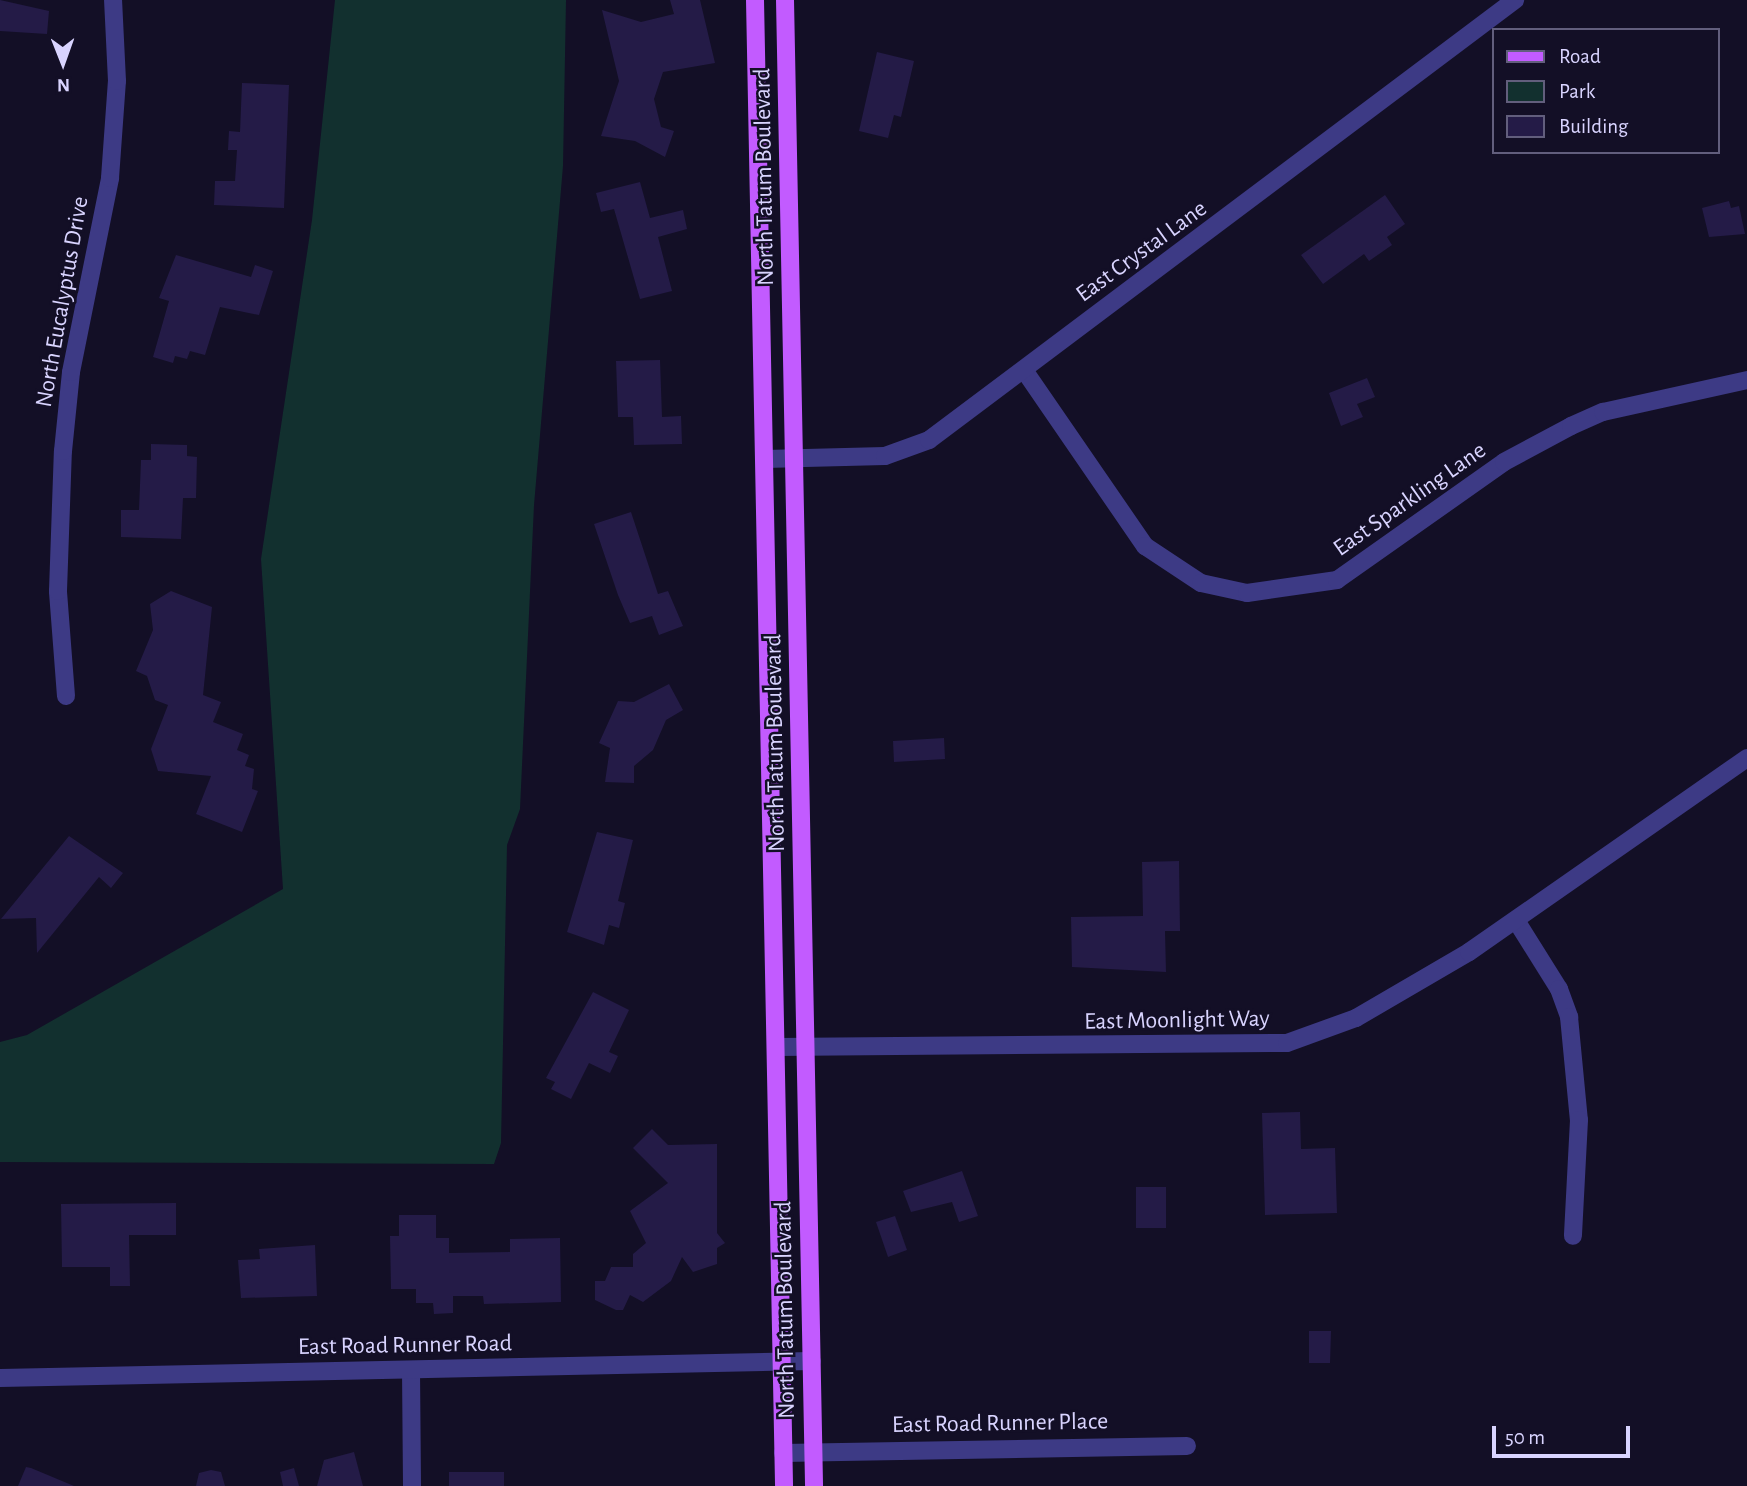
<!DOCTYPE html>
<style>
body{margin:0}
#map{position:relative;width:1747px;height:1486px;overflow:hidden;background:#130f26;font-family:"Alegreya Sans",sans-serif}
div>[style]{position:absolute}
.green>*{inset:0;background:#12302f}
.building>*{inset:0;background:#241b47}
.minor>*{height:18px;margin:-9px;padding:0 9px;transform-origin:9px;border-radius:9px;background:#3d3a85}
.major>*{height:18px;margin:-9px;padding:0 9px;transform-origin:9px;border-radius:9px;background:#c25bff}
span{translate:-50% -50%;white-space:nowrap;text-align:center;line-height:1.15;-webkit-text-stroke:5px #130f26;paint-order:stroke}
.street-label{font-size:24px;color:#d9d4ff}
.legend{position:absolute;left:1492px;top:28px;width:228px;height:126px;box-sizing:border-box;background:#130f26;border:2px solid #625e7d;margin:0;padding:9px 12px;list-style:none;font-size:21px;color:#d9d4ff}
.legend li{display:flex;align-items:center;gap:14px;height:35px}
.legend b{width:35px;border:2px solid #625e7d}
.north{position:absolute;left:28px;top:28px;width:70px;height:70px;-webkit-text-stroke:5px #130f26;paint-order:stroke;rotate:179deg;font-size:19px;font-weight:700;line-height:28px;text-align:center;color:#d9d4ff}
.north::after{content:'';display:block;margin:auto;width:24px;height:32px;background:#d9d4ff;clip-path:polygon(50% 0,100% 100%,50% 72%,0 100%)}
.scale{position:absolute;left:1492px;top:1426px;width:138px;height:32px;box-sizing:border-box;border:4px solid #d9d4ff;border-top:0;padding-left:9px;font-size:21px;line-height:24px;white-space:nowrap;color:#d9d4ff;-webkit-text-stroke:5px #130f26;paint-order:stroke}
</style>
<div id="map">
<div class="green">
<i style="clip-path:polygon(335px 0,566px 0,563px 166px,534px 505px,520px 809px,507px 845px,501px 1143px,494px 1164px,0 1162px,0 1042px,27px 1035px,283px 889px,261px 559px,312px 220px)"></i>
</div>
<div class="building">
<i style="clip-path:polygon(0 0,49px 11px,47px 34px,0 31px)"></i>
<i style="clip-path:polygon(670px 0,700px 0,715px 63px,663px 72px,654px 99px,661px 127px,674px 131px,665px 157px,635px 141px,601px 136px,619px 81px,602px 10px,641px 22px,674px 14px)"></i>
<i style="clip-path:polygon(877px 52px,914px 61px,901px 117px,894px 115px,888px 138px,859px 131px)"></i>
<i style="clip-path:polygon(242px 83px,289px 85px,284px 208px,214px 205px,215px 181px,235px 181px,237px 150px,228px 150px,229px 131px,240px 132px)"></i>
<i style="clip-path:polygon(640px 182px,650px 218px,683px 210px,687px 229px,658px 237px,672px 291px,640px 299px,614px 209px,601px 212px,596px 193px)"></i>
<i style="clip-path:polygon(1385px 195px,1405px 224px,1387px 237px,1392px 245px,1369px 261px,1364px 254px,1323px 284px,1301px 255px)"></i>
<i style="clip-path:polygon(1729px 201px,1731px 208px,1739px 206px,1745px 234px,1709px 237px,1702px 208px)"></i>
<i style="clip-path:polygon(176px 255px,251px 277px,255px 265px,273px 271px,259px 315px,220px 307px,205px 355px,190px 351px,187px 359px,175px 356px,173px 363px,153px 357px,169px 301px,159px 298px)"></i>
<i style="clip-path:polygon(660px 360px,662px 417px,681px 416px,682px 444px,634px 445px,633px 417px,618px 417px,616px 361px)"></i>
<i style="clip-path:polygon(1367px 378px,1375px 397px,1357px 404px,1363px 417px,1341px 426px,1329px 393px)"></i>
<i style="clip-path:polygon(151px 444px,187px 445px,187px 456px,197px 457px,196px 498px,183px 498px,181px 539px,121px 537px,121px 510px,139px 510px,141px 460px,151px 460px)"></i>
<i style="clip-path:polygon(631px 512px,658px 594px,668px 591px,683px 626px,659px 635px,652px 616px,630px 623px,618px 595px,594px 524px)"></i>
<i style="clip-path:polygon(171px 591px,212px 607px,203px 695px,221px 702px,213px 722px,243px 734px,237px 750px,249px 755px,245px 766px,254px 769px,252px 789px,258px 791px,242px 832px,196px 814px,211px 776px,158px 771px,151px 749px,168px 705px,155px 700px,147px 676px,136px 671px,153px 630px,150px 604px)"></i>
<i style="clip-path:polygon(669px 684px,683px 710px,666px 720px,653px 750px,634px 766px,634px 783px,605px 782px,610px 748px,599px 743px,618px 701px,634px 702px)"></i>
<i style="clip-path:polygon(944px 738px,945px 759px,894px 762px,893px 741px)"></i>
<i style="clip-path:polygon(597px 832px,633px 840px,618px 901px,625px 903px,619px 928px,609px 925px,604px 945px,567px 932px)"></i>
<i style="clip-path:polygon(69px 836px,123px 873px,111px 888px,99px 877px,37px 953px,36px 918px,1px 919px)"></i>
<i style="clip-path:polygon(1179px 861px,1180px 931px,1165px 931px,1166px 972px,1072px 967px,1071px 917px,1143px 916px,1142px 862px)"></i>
<i style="clip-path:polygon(593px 992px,629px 1010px,609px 1052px,618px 1056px,610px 1073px,589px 1063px,571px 1099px,551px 1089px,555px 1082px,546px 1078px)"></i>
<i style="clip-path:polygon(1300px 1112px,1301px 1149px,1335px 1148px,1337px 1213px,1265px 1215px,1262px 1113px)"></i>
<i style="clip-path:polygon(652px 1129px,668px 1145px,717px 1144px,717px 1233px,725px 1243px,717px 1248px,717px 1264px,693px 1272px,682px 1257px,671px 1281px,643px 1302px,630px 1295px,623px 1310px,616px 1310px,595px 1300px,595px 1281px,605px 1281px,611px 1267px,633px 1267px,633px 1254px,646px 1243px,630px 1211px,668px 1183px,633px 1148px)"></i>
<i style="clip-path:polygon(962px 1171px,978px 1216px,959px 1222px,952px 1202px,911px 1212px,903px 1191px)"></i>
<i style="clip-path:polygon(1136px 1187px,1166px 1187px,1166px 1228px,1136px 1228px)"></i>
<i style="clip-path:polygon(176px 1203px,176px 1235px,129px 1235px,130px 1286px,110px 1286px,110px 1267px,62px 1267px,61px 1204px)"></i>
<i style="clip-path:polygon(399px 1215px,436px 1215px,436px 1238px,449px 1238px,449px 1253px,510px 1252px,510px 1239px,560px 1238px,561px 1302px,484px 1304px,483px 1296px,453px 1296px,453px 1313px,434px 1314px,433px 1303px,416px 1303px,416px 1289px,391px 1289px,390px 1236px,399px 1236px)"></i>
<i style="clip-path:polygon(895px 1216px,907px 1250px,888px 1257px,876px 1222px)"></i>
<i style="clip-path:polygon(315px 1245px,317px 1296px,241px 1298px,238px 1260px,260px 1259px,259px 1249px)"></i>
<i style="clip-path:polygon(1309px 1331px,1331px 1331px,1330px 1363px,1309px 1363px)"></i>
<i style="clip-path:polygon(354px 1452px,363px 1486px,317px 1486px,324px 1460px)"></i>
<i style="clip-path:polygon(26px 1467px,31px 1468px,74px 1486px,18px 1486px)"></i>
<i style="clip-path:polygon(294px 1468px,299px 1486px,283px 1486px,280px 1472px)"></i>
<i style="clip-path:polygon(211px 1470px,221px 1472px,225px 1486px,196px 1486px,199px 1473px)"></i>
<i style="clip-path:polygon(449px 1472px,504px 1472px,504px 1486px,449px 1486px)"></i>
</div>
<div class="minor">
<i style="left:1024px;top:370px;width:214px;rotate:55.5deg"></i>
<i style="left:1145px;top:546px;width:67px;rotate:33.5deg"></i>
<i style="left:1201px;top:583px;width:47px;rotate:12.3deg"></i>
<i style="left:1247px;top:593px;width:91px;rotate:-8.2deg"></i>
<i style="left:1337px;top:580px;width:204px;rotate:-35.2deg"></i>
<i style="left:1504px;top:462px;width:76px;rotate:-28.2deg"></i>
<i style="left:1571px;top:426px;width:35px;rotate:-24deg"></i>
<i style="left:1603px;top:412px;width:148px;rotate:-12.5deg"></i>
<i style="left:765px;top:459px;width:120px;rotate:-1.4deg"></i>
<i style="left:885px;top:456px;width:47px;rotate:-20deg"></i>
<i style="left:929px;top:440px;width:733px;rotate:-36.9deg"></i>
<i style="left:66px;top:696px;width:105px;rotate:-94.4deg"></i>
<i style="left:58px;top:591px;width:140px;rotate:-88deg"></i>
<i style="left:63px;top:451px;width:79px;rotate:-84.2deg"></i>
<i style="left:71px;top:372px;width:198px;rotate:-78.6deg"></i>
<i style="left:110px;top:178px;width:97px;rotate:-85.9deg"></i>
<i style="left:117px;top:81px;width:81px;rotate:-92.8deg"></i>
<i style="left:1517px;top:922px;width:79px;rotate:57.9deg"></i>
<i style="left:1559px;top:989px;width:30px;rotate:70deg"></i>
<i style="left:1569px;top:1017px;width:103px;rotate:84.5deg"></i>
<i style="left:1579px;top:1120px;width:116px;rotate:93deg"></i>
<i style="left:776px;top:1047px;width:511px;rotate:-0.45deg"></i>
<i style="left:1287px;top:1043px;width:73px;rotate:-19.9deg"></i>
<i style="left:1356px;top:1018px;width:131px;rotate:-30.3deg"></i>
<i style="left:1469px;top:952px;width:339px;rotate:-34.9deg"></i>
<i style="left:411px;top:1370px;width:116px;rotate:89.5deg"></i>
<i style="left:0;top:1378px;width:812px;rotate:-1.2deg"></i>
<i style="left:783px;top:1453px;width:404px;rotate:-1deg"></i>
</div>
<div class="major">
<i style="left:755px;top:0;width:1486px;rotate:88.88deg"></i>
<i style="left:785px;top:0;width:1486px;rotate:88.88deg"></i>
</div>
<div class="street-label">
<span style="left:765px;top:177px;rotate:-91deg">North Tatum Boulevard</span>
<span style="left:1142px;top:252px;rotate:-36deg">East Crystal Lane</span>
<span style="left:63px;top:302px;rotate:-80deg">North Eucalyptus Drive</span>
<span style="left:1410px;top:500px;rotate:-35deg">East Sparkling Lane</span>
<span style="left:776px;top:743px;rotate:-91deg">North Tatum Boulevard</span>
<span style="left:1177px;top:1021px;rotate:-1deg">East Moonlight Way</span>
<span style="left:786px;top:1310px;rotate:-91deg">North Tatum Boulevard</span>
<span style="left:405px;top:1346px;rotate:-1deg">East Road Runner Road</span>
<span style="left:1000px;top:1424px;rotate:-1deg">East Road Runner Place</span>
</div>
<ul class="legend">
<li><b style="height:9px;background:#c25bff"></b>Road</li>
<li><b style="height:19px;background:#12302f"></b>Park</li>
<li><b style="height:19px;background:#241b47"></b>Building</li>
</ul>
<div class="north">N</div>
<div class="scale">50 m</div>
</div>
